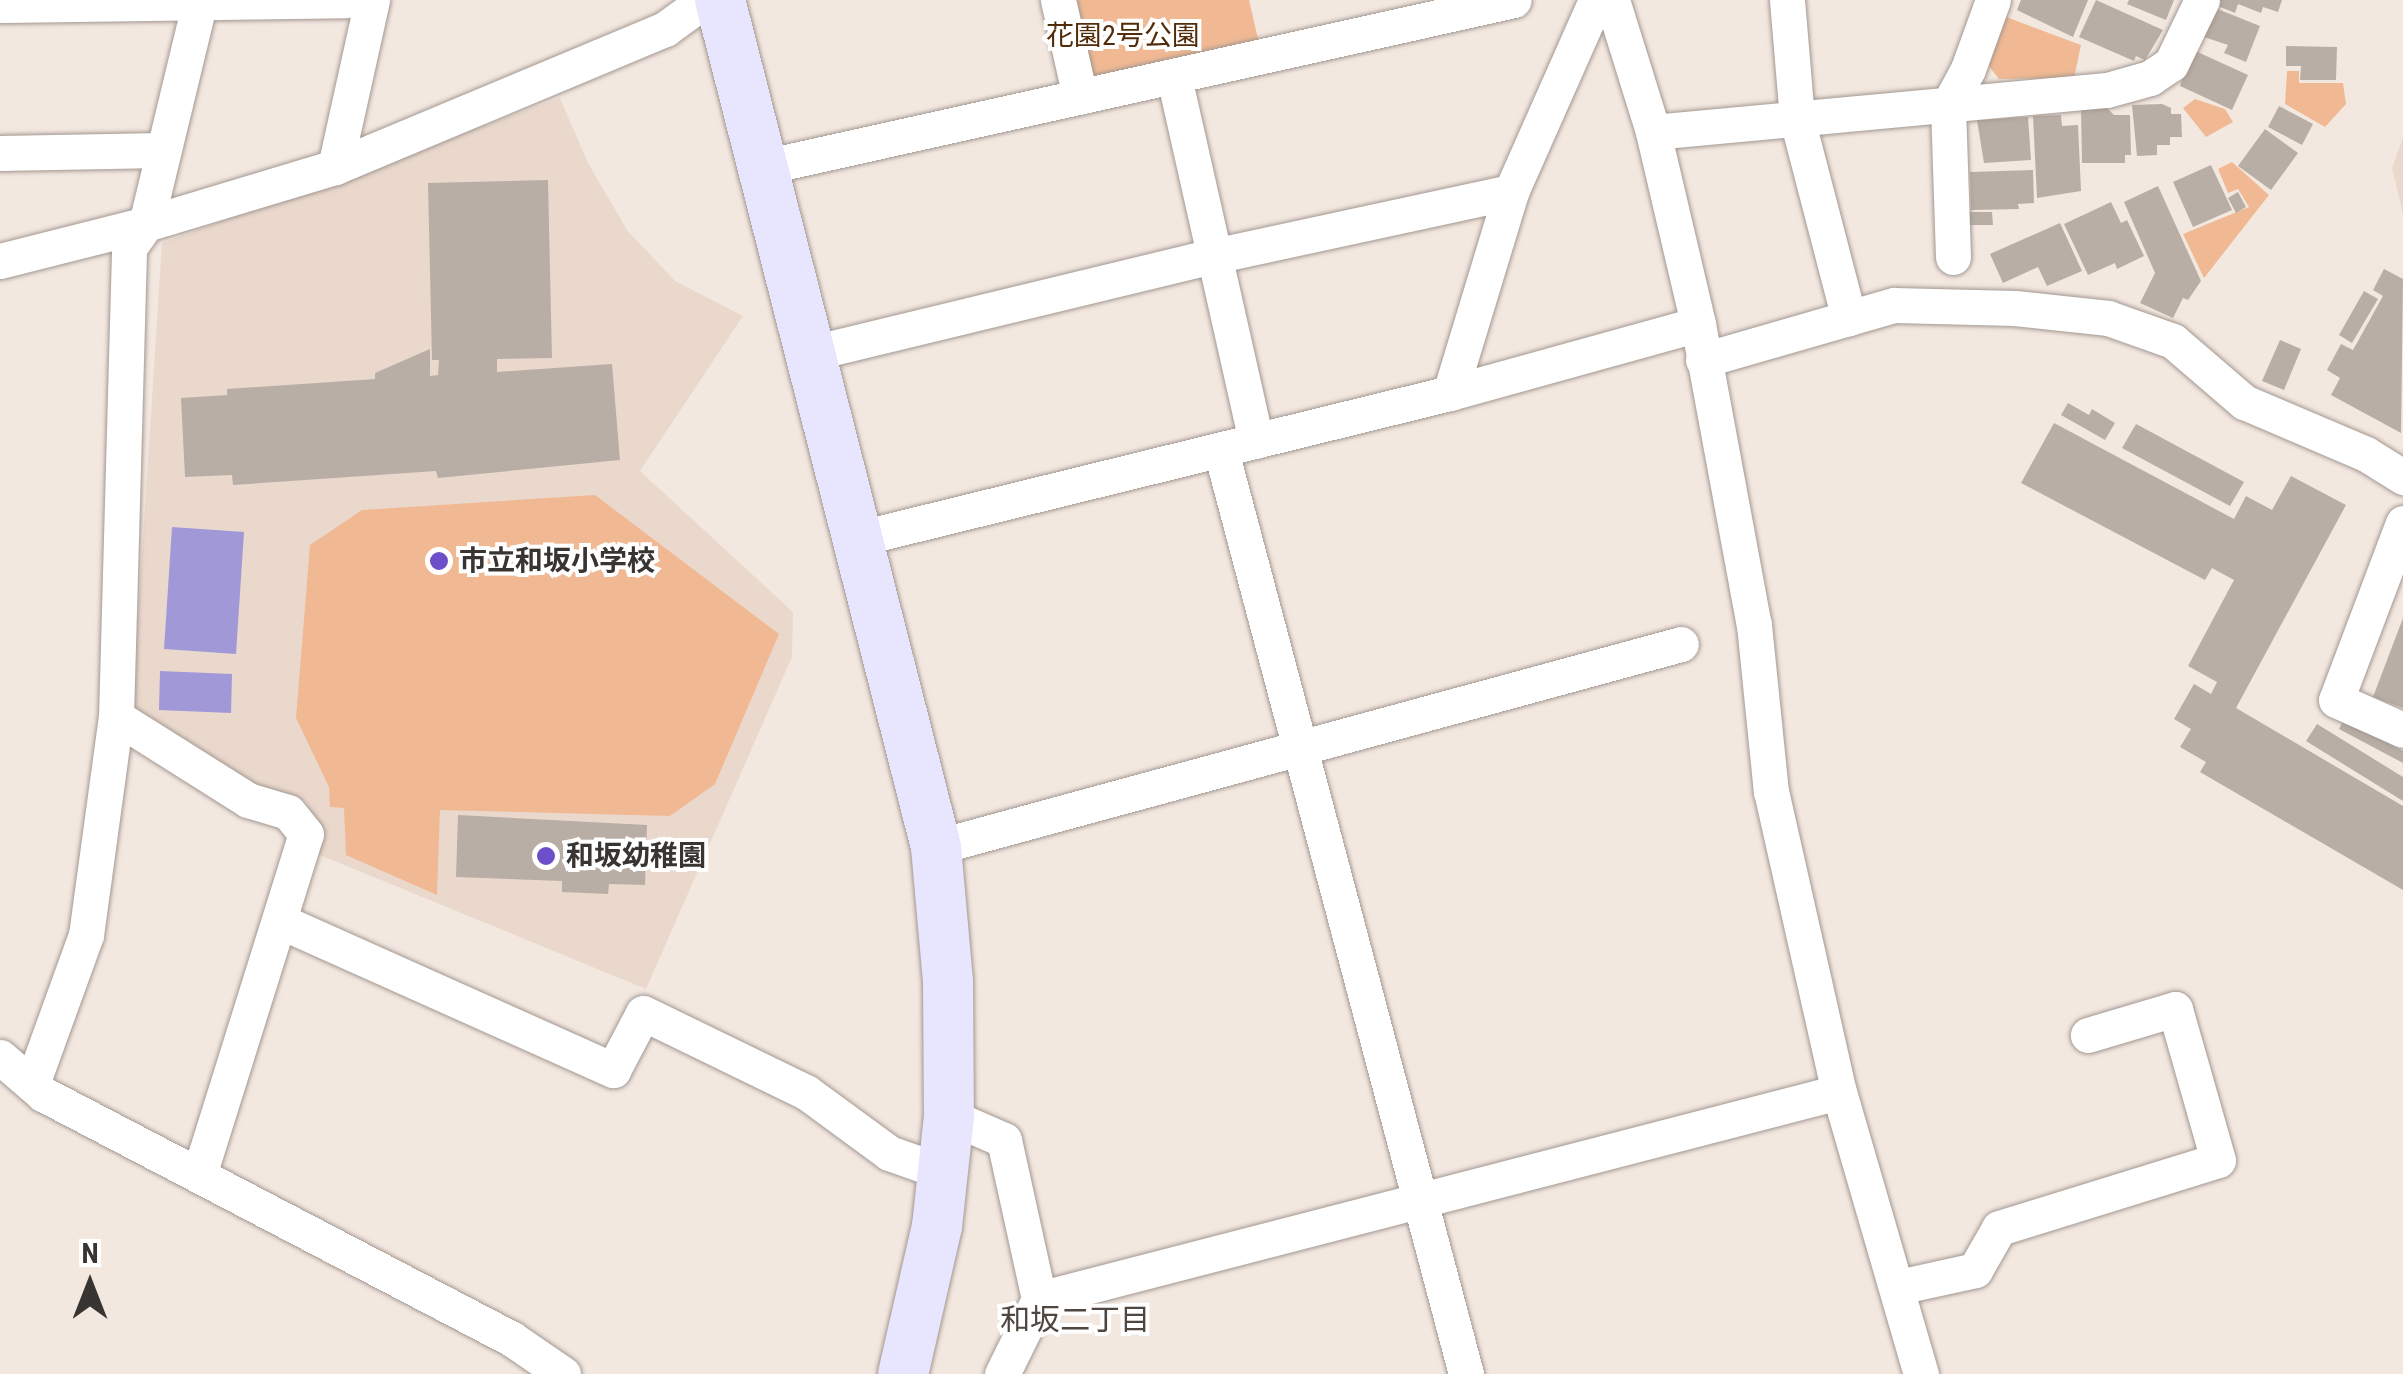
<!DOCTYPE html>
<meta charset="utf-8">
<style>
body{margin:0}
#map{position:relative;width:2403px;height:1374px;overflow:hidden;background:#f3e8e0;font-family:"Roboto Condensed","Noto Sans JP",sans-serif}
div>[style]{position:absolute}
.built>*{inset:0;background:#ead8cd}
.green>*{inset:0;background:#f0b993}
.water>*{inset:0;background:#a199d7}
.building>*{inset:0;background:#b8aea6}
.roads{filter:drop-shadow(0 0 2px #a29891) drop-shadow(0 0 2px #a29891)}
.street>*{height:35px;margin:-17.5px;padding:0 17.5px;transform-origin:17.5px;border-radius:17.5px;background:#fff}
.secondary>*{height:50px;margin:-25px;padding:0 25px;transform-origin:25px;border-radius:25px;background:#e8e5fe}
.dots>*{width:28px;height:28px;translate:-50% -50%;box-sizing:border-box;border:5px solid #fff;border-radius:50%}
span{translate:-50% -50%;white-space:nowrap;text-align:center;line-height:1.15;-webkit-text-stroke:8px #fff;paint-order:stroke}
.park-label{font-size:28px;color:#522b09}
.poi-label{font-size:28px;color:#383431;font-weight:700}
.left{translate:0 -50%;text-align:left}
.neighbourhood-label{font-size:30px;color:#4f4640}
.north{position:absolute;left:40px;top:1234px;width:100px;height:100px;-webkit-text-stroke:8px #fff;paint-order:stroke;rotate:0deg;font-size:28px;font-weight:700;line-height:40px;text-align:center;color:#383431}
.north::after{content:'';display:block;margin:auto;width:35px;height:45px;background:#383431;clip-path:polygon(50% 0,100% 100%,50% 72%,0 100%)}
</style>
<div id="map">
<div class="built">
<i style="clip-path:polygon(560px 98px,588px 163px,627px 230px,675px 281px,743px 316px,640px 471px,793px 612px,792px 657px,646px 989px,315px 853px,323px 832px,305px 801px,250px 784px,132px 709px,162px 243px)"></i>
<i style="clip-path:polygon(2403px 137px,2403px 214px,2392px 168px)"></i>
</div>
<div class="green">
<i style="clip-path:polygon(1072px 0,1249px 0,1259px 43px,1090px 80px)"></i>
<i style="clip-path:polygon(2001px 15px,2081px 45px,2074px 78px,1999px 79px,1984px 60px)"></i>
<i style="clip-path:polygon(2287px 71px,2299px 71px,2299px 83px,2343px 83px,2346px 104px,2325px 127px,2285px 104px)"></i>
<i style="clip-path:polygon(2195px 99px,2225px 109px,2233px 122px,2206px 137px,2183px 108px)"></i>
<i style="clip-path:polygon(2232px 162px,2269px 195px,2204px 278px,2183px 234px,2249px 207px,2238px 189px,2228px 193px,2218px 169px)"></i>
<i style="clip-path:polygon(595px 495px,779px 634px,715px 784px,670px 816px,440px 810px,437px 895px,346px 855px,344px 808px,330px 807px,329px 787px,296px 718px,310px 545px,362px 510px)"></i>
</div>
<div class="water">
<i style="clip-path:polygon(172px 527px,244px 532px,236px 654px,164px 649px)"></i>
<i style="clip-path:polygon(160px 671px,232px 674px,231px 713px,159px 710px)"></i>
</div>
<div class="building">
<i style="clip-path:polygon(2021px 0,2088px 0,2073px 37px,2017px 10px)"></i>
<i style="clip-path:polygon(2096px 0,2163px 30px,2145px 60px,2136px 56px,2134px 61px,2079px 37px)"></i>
<i style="clip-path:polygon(2129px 0,2174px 0,2166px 20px,2127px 4px)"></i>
<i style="clip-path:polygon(2214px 0,2282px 0,2278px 12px,2263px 7px,2261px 13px,2238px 4px,2235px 13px,2213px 4px)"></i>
<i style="clip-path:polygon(2215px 8px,2260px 26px,2246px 62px,2224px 53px,2228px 45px,2204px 37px)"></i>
<i style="clip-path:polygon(2286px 46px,2337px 47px,2336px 80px,2300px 80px,2301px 66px,2286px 66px)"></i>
<i style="clip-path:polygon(2191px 49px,2248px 75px,2232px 110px,2180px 86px)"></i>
<i style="clip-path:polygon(2162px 104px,2171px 108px,2171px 114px,2181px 114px,2182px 137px,2170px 137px,2170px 145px,2157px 145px,2157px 155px,2137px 156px,2132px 105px)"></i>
<i style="clip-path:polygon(2105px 106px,2114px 115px,2130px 115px,2131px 155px,2125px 155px,2125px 163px,2082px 163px,2081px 107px)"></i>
<i style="clip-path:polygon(2279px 106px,2313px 124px,2302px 145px,2268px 127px)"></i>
<i style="clip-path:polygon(2061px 115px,2062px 126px,2078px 125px,2081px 191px,2037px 198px,2033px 116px)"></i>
<i style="clip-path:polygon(2028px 117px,2031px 160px,1984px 163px,1977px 120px)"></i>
<i style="clip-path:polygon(2265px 129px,2298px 153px,2271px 190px,2238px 166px)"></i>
<i style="clip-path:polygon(2211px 165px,2232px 210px,2193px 227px,2173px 182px)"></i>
<i style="clip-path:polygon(2033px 170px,2034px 203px,2018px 204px,2019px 209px,1971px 210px,1970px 172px)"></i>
<i style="clip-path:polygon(548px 180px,552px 358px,497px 359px,497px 372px,612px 364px,620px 460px,438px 478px,436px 471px,233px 485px,232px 475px,185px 477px,181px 398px,227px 395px,227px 389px,375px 379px,375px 373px,430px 349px,430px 376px,438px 375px,439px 360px,432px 360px,428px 183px)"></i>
<i style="clip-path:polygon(2158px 186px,2201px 281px,2188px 300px,2183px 298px,2173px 318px,2140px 303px,2155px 273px,2124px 202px)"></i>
<i style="clip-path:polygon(2238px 192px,2246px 207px,2236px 213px,2228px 198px)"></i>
<i style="clip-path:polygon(2111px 202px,2121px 223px,2127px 220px,2144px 256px,2117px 269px,2115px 263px,2088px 275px,2064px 224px)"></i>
<i style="clip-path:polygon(1967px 212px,1992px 212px,1993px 225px,1968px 225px)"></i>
<i style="clip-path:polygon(2060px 223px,2082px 271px,2047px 286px,2038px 267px,2003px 283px,1990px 254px)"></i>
<i style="clip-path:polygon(2384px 269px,2403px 279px,2401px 433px,2331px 395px,2340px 378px,2327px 370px,2341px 344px,2353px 350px,2383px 296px,2373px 290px)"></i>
<i style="clip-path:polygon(2364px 291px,2378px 299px,2352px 343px,2339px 335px)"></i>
<i style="clip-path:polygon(2280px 340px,2301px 349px,2284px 390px,2262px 381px)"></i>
<i style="clip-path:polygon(2068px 403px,2089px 415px,2092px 409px,2115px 423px,2105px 440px,2061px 415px)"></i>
<i style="clip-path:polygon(2054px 423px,2234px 519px,2246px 496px,2272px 510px,2291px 476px,2346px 505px,2236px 708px,2403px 806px,2403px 890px,2200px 772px,2206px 762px,2180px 747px,2191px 729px,2174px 719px,2194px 684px,2211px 694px,2217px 682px,2188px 666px,2234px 580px,2212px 568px,2205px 580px,2021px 483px)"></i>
<i style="clip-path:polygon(2136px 424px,2244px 482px,2230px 506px,2122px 448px)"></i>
<i style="clip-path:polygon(2403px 618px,2403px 708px,2373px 697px)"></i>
<i style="clip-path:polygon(2344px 719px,2403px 751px,2403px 763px,2339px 729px)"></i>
<i style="clip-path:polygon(2317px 724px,2403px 777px,2403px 801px,2306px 741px)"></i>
<i style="clip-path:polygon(458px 815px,647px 825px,645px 885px,609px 884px,608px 894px,562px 892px,562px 881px,456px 877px)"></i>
</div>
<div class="roads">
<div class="street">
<i style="left:1058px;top:0;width:99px;rotate:77.2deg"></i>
<i style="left:1612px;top:0;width:138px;rotate:72.7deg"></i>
<i style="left:1653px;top:132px;width:197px;rotate:76.8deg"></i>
<i style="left:1698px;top:324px;width:306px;rotate:79.5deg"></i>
<i style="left:1754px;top:625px;width:167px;rotate:84.2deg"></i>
<i style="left:1771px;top:791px;width:309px;rotate:77.3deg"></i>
<i style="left:1839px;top:1092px;width:294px;rotate:73.8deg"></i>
<i style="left:1787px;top:0;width:119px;rotate:85.2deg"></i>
<i style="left:1797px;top:119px;width:206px;rotate:75.4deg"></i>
<i style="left:0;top:5px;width:346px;rotate:-0.8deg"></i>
<i style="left:1174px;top:77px;width:373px;rotate:77.3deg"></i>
<i style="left:1653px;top:132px;width:456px;rotate:-5.3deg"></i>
<i style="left:2107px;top:90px;width:45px;rotate:-15.6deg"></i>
<i style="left:2150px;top:78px;width:25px;rotate:-34deg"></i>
<i style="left:2171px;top:64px;width:71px;rotate:-64.2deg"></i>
<i style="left:0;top:153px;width:162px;rotate:-1.1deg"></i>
<i style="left:335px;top:167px;width:171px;rotate:-77.5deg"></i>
<i style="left:759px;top:168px;width:773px;rotate:-12.54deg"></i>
<i style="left:1953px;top:257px;width:151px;rotate:-91.9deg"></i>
<i style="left:1948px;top:106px;width:42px;rotate:-61.6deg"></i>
<i style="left:1968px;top:69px;width:73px;rotate:-70.1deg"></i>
<i style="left:0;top:261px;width:151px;rotate:-14.2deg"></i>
<i style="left:146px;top:224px;width:197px;rotate:-16.8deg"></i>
<i style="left:335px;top:167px;width:358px;rotate:-22.7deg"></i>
<i style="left:665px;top:29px;width:49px;rotate:-35.9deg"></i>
<i style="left:808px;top:354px;width:418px;rotate:-13.6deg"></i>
<i style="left:1214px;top:256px;width:304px;rotate:-12.2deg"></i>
<i style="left:1703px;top:360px;width:199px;rotate:-16.1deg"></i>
<i style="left:1894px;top:305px;width:121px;rotate:1.4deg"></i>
<i style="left:2015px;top:308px;width:94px;rotate:6.1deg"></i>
<i style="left:2108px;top:318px;width:69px;rotate:19.5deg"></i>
<i style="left:2173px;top:341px;width:94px;rotate:40.7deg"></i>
<i style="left:2244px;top:402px;width:133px;rotate:23.1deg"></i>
<i style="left:2366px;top:454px;width:44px;rotate:31.9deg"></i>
<i style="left:1450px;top:393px;width:210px;rotate:-73.1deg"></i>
<i style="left:1511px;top:192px;width:210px;rotate:-66.1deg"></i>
<i style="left:1221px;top:451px;width:955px;rotate:75.13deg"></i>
<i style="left:2403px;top:523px;width:189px;rotate:110.7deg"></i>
<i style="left:2336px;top:700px;width:73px;rotate:24.1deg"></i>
<i style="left:860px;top:538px;width:608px;rotate:-13.81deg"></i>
<i style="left:1450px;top:393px;width:257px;rotate:-15.5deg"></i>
<i style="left:936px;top:847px;width:772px;rotate:-15.24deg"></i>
<i style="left:282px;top:922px;width:363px;rotate:24.1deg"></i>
<i style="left:613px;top:1070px;width:64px;rotate:-62.2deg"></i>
<i style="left:643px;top:1013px;width:181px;rotate:25.9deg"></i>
<i style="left:806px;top:1092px;width:103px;rotate:36.3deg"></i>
<i style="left:889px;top:1153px;width:57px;rotate:19.4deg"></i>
<i style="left:0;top:1057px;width:57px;rotate:40.7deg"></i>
<i style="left:43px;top:1094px;width:529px;rotate:27.58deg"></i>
<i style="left:512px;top:1339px;width:62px;rotate:34.5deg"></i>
<i style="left:32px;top:1084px;width:158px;rotate:-70.1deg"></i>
<i style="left:86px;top:935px;width:220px;rotate:-82.2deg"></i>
<i style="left:949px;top:1116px;width:60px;rotate:23.6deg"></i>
<i style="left:1004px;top:1140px;width:163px;rotate:77.6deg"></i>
<i style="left:1039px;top:1299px;width:826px;rotate:-14.51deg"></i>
<i style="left:199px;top:1175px;width:357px;rotate:-72.6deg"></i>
<i style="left:306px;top:834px;width:28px;rotate:-129deg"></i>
<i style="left:288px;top:812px;width:42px;rotate:-163.3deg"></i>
<i style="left:248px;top:800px;width:156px;rotate:-147.8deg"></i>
<i style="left:116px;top:717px;width:469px;rotate:-88.4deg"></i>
<i style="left:129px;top:248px;width:29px;rotate:-55deg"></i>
<i style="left:146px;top:224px;width:230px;rotate:-76.4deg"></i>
<i style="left:1898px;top:1287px;width:79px;rotate:-12.4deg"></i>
<i style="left:1975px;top:1270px;width:48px;rotate:-60.3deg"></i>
<i style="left:1999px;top:1228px;width:229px;rotate:-17.2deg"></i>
<i style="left:2218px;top:1160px;width:157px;rotate:-105.9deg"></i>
<i style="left:2175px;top:1009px;width:91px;rotate:163.4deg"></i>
<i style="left:1002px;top:1374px;width:84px;rotate:-63.7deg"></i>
</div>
<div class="secondary">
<i style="left:720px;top:0;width:874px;rotate:75.69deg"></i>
<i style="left:936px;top:847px;width:135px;rotate:84.9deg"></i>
<i style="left:948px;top:981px;width:135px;rotate:89.6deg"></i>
<i style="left:949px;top:1116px;width:111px;rotate:96.2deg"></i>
<i style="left:937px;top:1226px;width:152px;rotate:102.9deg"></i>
</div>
</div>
<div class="dots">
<i style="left:439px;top:561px;background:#6d4fc9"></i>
<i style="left:546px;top:856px;background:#6d4fc9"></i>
</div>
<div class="park-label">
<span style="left:1123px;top:36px">花園2号公園</span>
</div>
<div class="poi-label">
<span class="left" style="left:459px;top:561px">市立和坂小学校</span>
<span class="left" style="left:566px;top:856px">和坂幼稚園</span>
</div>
<div class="neighbourhood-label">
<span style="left:1075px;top:1320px">和坂二丁目</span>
</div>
<div class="north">N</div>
</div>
